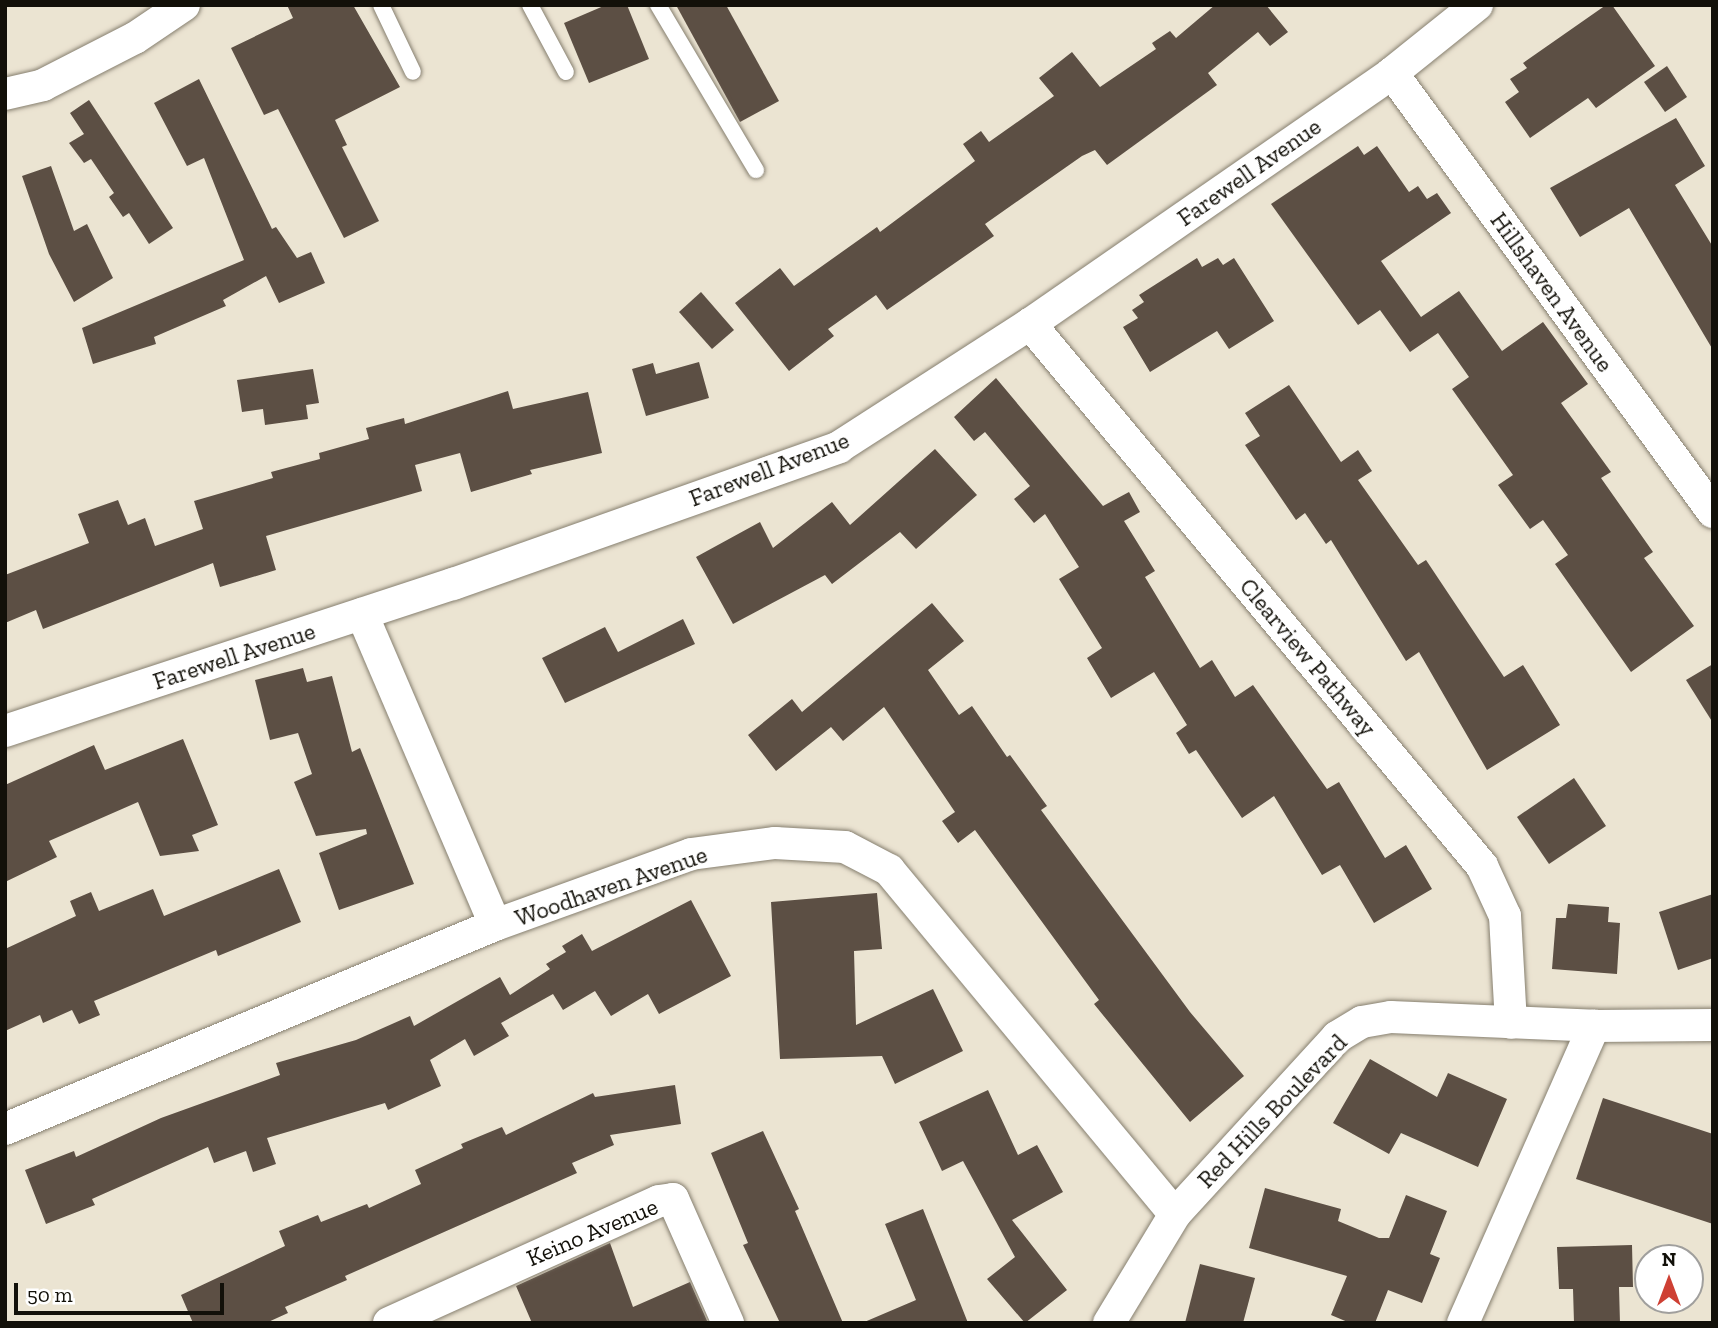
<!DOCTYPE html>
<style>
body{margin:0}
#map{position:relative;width:1718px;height:1328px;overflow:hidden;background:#ebe4d2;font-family:"Zilla Slab",serif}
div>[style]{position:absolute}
.building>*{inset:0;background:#5c4f44}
.roads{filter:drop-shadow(0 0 2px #867f6f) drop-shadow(0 0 2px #867f6f)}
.lane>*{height:16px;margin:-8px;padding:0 8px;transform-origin:8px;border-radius:8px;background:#fff}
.street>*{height:32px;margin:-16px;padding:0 16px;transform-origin:16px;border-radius:16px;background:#fff}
span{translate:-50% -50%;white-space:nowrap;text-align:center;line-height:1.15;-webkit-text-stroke:7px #fff;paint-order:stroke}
.street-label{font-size:24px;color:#121009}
.frame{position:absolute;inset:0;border:7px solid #121009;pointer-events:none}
.north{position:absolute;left:1634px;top:1244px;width:70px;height:70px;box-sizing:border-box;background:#fff;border:2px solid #a09f9d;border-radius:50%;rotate:0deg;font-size:19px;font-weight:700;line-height:28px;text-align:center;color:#121009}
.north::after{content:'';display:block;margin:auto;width:24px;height:32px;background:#ce4034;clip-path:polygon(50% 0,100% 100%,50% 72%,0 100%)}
.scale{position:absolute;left:14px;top:1283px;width:210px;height:32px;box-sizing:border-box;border:4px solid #121009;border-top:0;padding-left:9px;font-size:21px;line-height:24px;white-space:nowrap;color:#121009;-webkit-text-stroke:5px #fff;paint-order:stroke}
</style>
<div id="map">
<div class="building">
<div style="clip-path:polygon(287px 5px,353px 5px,400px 87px,335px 120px,347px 145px,342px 147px,379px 221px,344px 238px,278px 109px,264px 115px,231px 48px,293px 18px)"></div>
<div style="clip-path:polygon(606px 5px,627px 5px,649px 59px,589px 83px,564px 23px)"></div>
<div style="clip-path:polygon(676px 5px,726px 5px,779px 101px,740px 122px)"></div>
<div style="clip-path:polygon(1215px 5px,1266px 5px,1288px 32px,1270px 46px,1258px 32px,1208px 73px,1217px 85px,1107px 165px,1095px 150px,1082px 156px,985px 224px,994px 236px,887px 310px,876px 295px,828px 329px,834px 336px,789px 371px,735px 303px,780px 268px,794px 286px,877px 227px,880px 232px,975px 161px,963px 144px,981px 131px,989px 142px,1054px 96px,1039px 78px,1072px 52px,1100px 87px,1156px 49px,1152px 43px,1170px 31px,1176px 38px)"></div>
<div style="clip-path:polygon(1606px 5px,1612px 5px,1655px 66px,1596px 108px,1588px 98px,1530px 138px,1505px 102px,1519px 92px,1510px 79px,1527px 68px,1523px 63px)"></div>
<div style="clip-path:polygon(1667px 66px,1687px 97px,1665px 112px,1644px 82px)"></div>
<div style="clip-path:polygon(199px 79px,272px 229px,276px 227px,297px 258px,311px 252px,325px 283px,279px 303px,266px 276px,223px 300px,226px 306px,154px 337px,156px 344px,93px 364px,82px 328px,244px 260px,204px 158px,187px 166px,154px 103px)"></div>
<div style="clip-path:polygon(89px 100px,173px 228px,149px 244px,129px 213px,123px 217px,109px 197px,114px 193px,91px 159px,84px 163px,69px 143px,84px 134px,70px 113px)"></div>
<div style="clip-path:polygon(1676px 118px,1705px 166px,1675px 185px,1713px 247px,1713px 350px,1629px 208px,1580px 237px,1550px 188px)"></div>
<div style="clip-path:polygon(1358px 146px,1364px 155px,1377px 146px,1409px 192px,1418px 186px,1427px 199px,1437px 193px,1451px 213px,1381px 261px,1421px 317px,1459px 291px,1502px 351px,1543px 322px,1588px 384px,1561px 403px,1611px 472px,1601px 478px,1653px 552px,1644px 558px,1694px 626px,1631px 672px,1555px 564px,1568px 555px,1543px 520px,1530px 529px,1498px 485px,1513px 475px,1452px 389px,1469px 377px,1438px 333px,1410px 352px,1380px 310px,1358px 325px,1271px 204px)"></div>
<div style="clip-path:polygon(51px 166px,74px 231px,87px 224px,113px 278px,74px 302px,49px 254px,22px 176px)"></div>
<div style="clip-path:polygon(1197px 258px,1202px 267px,1218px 258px,1223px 265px,1234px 258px,1274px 321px,1229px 349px,1217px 331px,1150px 372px,1123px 327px,1138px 318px,1132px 310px,1144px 302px,1139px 295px)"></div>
<div style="clip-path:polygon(701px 292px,734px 330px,712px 349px,679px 312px)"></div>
<div style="clip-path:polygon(699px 362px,709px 398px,646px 416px,632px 369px,653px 363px,656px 374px)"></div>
<div style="clip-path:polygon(313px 369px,319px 403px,306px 405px,308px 419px,265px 425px,263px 409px,242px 412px,237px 380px)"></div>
<div style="clip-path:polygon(996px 378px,1103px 506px,1129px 492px,1140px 512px,1124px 521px,1155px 571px,1145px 577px,1200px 668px,1212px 660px,1235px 697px,1253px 685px,1327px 789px,1339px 782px,1385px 858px,1406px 845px,1432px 889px,1374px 923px,1340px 865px,1322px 875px,1274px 796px,1242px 818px,1196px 750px,1189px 754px,1176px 733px,1187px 725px,1154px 672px,1111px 698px,1087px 658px,1102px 648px,1059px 579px,1079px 567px,1045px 514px,1034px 523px,1014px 499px,1030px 486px,985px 432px,974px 441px,954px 417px)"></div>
<div style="clip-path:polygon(1289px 385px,1341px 462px,1358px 450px,1372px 471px,1358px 480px,1418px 565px,1426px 560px,1504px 677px,1523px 665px,1560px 725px,1487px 770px,1419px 652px,1406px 661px,1331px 540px,1326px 544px,1305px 513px,1296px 520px,1245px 445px,1260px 436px,1245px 413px)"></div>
<div style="clip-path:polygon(508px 391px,513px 409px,588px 392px,602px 453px,530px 470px,532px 474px,471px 492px,460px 453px,415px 465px,422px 491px,266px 536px,276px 570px,220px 587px,213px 563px,43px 629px,36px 610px,5px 623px,5px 575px,89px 543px,78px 514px,118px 500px,128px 525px,145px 518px,155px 546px,203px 529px,194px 501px,273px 478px,271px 472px,320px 459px,319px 453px,369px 439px,366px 428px,404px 418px,405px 424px)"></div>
<div style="clip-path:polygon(935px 449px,977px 495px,916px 549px,900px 532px,832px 584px,825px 575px,733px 624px,696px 557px,760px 522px,773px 548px,832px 502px,850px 525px)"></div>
<div style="clip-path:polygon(932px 603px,964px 641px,928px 670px,959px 715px,972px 706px,1007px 757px,1010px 755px,1047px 806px,1041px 810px,1190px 1012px,1244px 1076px,1190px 1122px,1094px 1004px,1099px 1000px,975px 830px,958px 843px,942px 821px,955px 812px,884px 707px,843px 741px,831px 727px,776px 771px,748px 735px,792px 699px,802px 712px)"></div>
<div style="clip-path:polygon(683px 619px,695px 644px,565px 703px,542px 658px,605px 627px,618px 652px)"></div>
<div style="clip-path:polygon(1713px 664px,1713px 723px,1686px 680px)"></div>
<div style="clip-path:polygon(303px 668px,307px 682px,332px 676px,352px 752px,360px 748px,414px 884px,339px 910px,319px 853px,367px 834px,366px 829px,316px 836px,294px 782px,312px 774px,298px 733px,270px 740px,255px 680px)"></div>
<div style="clip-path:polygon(183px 739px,218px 825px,192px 835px,199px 851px,160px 856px,138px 802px,49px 841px,57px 857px,5px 882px,5px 785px,94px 745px,105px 770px)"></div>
<div style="clip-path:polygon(1574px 778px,1606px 826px,1549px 864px,1517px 817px)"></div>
<div style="clip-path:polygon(279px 869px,301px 922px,218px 956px,216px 950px,94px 1001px,100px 1015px,79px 1024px,72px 1010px,43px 1023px,40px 1015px,5px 1031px,5px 949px,76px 916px,70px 901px,91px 892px,99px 911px,153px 889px,164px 916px)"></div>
<div style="clip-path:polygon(877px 893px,882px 949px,854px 951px,856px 1025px,933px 989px,963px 1051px,895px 1084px,882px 1056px,780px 1059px,771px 902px)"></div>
<div style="clip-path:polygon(1713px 894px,1713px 958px,1678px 970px,1659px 912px)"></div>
<div style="clip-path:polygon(691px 900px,731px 976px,659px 1014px,648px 994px,611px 1016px,595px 991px,563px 1010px,553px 994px,501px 1023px,509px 1036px,474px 1056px,465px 1039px,430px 1060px,441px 1086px,388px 1110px,385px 1103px,267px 1138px,276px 1164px,253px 1172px,246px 1151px,214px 1163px,208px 1147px,92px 1199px,95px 1205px,46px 1224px,25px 1170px,74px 1151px,76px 1157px,161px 1118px,280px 1075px,276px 1063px,356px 1040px,410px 1016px,414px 1026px,500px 977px,510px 995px,550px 969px,546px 964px,566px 952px,562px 946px,582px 934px,592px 951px)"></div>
<div style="clip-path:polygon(1568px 904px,1609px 907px,1608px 922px,1620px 923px,1617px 974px,1552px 969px,1556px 918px,1566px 918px)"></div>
<div style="clip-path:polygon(1370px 1059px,1437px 1097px,1448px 1073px,1507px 1099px,1478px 1167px,1401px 1133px,1389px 1154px,1333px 1123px)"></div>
<div style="clip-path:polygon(675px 1085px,681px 1124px,610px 1135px,614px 1145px,572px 1163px,577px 1173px,345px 1276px,347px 1280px,285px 1307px,288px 1313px,266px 1323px,193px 1323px,181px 1295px,285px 1246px,279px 1231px,318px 1215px,321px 1222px,367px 1204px,369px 1208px,421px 1184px,415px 1170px,463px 1148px,461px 1144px,502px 1127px,506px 1135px,593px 1093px,595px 1097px)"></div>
<div style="clip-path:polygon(988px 1090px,1018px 1155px,1037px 1145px,1063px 1192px,1012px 1220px,1067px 1290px,1025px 1323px,987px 1279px,1015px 1257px,963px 1161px,942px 1171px,919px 1122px)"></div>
<div style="clip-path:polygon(1603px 1098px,1713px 1134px,1713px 1224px,1576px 1179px)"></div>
<div style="clip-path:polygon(763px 1131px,799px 1209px,795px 1211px,843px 1323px,780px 1323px,743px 1245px,748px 1243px,711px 1153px)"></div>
<div style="clip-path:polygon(1265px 1188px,1341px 1209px,1338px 1221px,1379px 1238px,1389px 1238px,1406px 1195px,1447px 1211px,1430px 1254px,1440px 1258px,1422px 1303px,1388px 1290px,1375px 1323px,1350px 1323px,1331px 1315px,1347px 1276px,1249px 1248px)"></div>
<div style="clip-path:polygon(923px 1209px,968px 1323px,862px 1323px,916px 1300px,885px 1224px)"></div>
<div style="clip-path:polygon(610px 1243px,633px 1307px,690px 1282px,708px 1323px,532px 1323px,516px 1286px)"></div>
<div style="clip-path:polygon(1632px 1245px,1633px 1287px,1619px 1287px,1620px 1323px,1574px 1323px,1573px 1289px,1559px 1289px,1557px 1247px)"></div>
<div style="clip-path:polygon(1200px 1264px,1255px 1278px,1243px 1323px,1185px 1323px)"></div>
</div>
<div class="roads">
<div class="lane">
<div style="left:381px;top:5px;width:74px;rotate:64.5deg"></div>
<div style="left:530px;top:5px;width:76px;rotate:61.8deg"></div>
<div style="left:658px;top:5px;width:192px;rotate:59.3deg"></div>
</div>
<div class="street">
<div style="left:1392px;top:73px;width:544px;rotate:53.83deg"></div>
<div style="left:5px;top:94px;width:39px;rotate:-13deg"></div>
<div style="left:43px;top:85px;width:103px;rotate:-27.1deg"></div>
<div style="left:135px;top:38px;width:59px;rotate:-34deg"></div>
<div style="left:1030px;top:324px;width:706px;rotate:50.17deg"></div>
<div style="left:1482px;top:866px;width:55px;rotate:65.3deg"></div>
<div style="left:1505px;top:916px;width:107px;rotate:86.8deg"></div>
<div style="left:362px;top:614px;width:338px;rotate:66.8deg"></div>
<div style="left:5px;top:731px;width:472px;rotate:-18.2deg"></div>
<div style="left:453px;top:584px;width:410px;rotate:-19.5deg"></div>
<div style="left:839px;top:447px;width:227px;rotate:-32.8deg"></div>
<div style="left:1030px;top:324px;width:441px;rotate:-34.7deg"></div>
<div style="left:1392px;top:73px;width:109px;rotate:-38.7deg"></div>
<div style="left:5px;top:1129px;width:531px;rotate:-22.6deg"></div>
<div style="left:495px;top:925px;width:208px;rotate:-19.9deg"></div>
<div style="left:691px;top:854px;width:85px;rotate:-7.5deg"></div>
<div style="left:775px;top:843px;width:70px;rotate:3.3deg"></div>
<div style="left:845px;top:847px;width:50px;rotate:27.6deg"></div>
<div style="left:889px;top:870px;width:447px;rotate:50.3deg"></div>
<div style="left:389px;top:1323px;width:296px;rotate:-24.3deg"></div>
<div style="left:659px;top:1201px;width:14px;rotate:-8deg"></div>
<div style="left:673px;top:1199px;width:136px;rotate:66.1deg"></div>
<div style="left:1109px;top:1323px;width:127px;rotate:-58.8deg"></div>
<div style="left:1175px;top:1214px;width:240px;rotate:-47.5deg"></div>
<div style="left:1337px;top:1037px;width:29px;rotate:-31deg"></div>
<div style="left:1362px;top:1022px;width:29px;rotate:-10deg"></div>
<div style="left:1391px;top:1017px;width:203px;rotate:2.5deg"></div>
<div style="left:1594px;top:1026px;width:119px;rotate:-0.5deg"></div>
<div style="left:1463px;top:1323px;width:325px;rotate:-66.2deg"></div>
</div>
</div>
<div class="street-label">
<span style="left:1249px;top:172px;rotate:-35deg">Farewell Avenue</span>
<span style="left:1552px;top:292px;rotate:54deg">Hillshaven Avenue</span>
<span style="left:769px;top:469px;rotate:-21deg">Farewell Avenue</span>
<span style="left:234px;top:656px;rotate:-18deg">Farewell Avenue</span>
<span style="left:1308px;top:657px;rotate:50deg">Clearview Pathway</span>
<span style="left:611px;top:886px;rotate:-19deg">Woodhaven Avenue</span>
<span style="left:1272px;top:1111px;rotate:-46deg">Red Hills Boulevard</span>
<span style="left:592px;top:1232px;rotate:-23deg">Keino Avenue</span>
</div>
<div class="frame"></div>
<div class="north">N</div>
<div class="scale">50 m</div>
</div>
